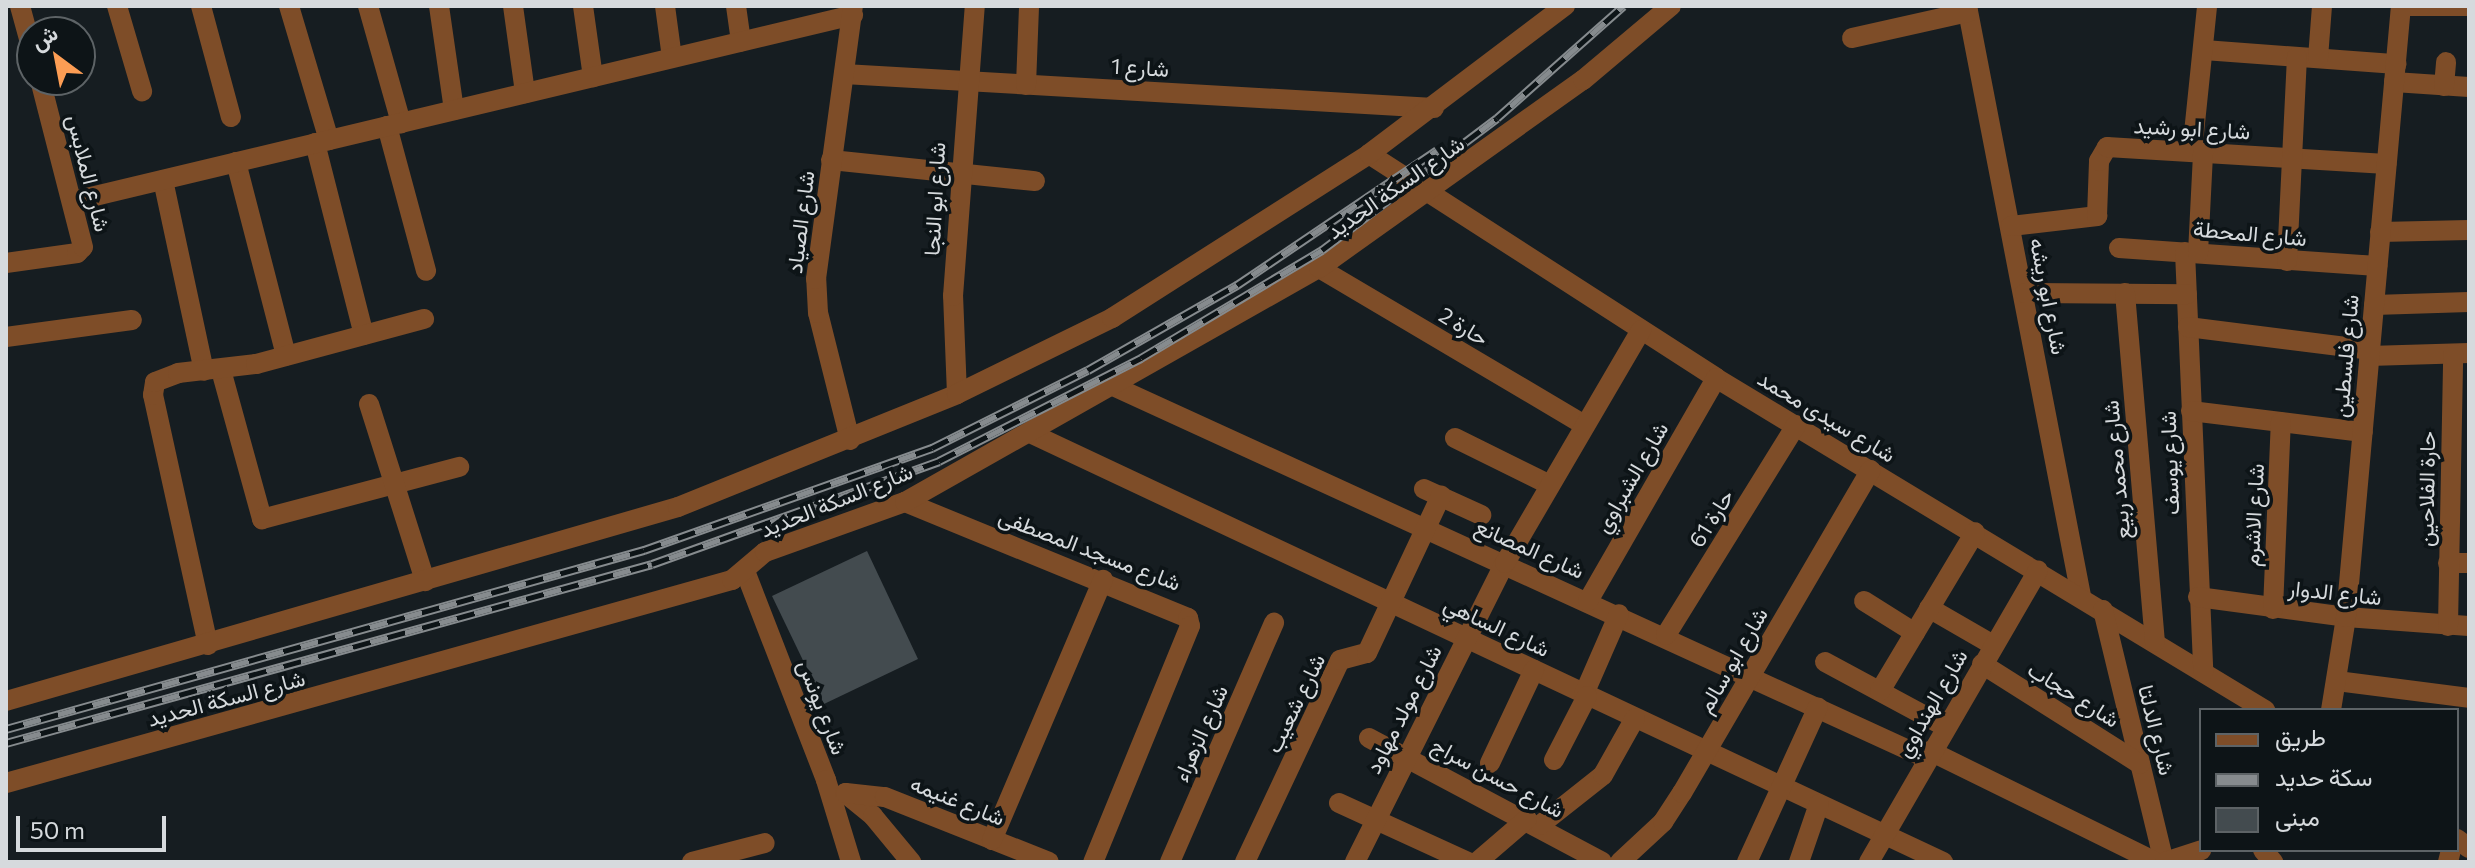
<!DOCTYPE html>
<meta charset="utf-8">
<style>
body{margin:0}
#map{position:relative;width:2475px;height:868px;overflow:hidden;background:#161d21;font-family:Commissioner,Vazirmatn,sans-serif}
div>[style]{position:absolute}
.building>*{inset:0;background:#434b4f}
.minor>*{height:20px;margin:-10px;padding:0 10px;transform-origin:10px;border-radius:10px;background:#7e4d28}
.rail>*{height:9px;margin-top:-4.5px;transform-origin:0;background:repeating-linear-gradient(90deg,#0d1417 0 18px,#868b8e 0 36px);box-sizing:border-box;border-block:2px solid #868b8e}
span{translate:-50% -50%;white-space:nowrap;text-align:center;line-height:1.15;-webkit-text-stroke:7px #0d1417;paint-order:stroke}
.street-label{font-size:22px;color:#d6dadd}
.frame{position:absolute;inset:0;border:8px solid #d6dadd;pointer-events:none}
.legend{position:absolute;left:2199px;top:708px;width:260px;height:144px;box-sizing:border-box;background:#0d1417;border:2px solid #5d6366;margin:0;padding:10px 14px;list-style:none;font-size:24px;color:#d6dadd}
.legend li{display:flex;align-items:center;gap:16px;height:40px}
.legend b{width:40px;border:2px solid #5d6366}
.north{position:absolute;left:16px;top:16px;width:80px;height:80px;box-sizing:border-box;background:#0d1417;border:2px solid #5d6366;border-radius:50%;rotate:328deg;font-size:22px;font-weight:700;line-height:32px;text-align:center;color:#d6dadd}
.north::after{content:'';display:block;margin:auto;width:28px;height:36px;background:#fc9d54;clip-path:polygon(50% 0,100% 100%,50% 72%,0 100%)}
.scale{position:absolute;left:16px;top:816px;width:150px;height:36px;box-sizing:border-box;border:4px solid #d6dadd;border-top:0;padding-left:10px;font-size:24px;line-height:28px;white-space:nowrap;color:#d6dadd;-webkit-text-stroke:6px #0d1417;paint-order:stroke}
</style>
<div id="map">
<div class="building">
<div style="clip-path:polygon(867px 551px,918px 659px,824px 704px,772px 596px)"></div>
</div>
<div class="minor">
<div style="left:20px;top:6px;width:46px;rotate:74.7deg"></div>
<div style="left:117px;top:6px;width:89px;rotate:73.6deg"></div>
<div style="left:201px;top:6px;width:115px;rotate:74.9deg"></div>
<div style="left:289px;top:6px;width:140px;rotate:73.4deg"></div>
<div style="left:368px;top:6px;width:122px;rotate:74.2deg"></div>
<div style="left:439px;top:6px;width:105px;rotate:81.8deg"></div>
<div style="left:513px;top:6px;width:88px;rotate:82.1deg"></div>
<div style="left:583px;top:6px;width:72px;rotate:82deg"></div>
<div style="left:665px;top:6px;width:52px;rotate:82.3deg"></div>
<div style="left:736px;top:6px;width:36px;rotate:82deg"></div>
<div style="left:1967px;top:6px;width:601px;rotate:79.06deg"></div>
<div style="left:2401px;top:6px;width:68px"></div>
<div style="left:1852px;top:38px;width:119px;rotate:-12.6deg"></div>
<div style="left:2204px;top:50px;width:193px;rotate:4.2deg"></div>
<div style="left:2318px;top:58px;width:52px;rotate:-85.6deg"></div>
<div style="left:844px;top:74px;width:591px;rotate:3.3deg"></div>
<div style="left:2394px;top:82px;width:75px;rotate:3.8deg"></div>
<div style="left:1026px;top:85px;width:79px;rotate:-87.8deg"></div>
<div style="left:2444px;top:86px;width:24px;rotate:-85deg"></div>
<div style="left:387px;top:126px;width:150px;rotate:74.9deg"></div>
<div style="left:315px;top:143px;width:198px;rotate:75.7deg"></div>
<div style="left:2192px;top:152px;width:147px;rotate:-84.1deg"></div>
<div style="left:1369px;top:154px;width:413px;rotate:32.8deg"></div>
<div style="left:1716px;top:378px;width:642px;rotate:31.16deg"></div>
<div style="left:831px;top:160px;width:205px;rotate:5.9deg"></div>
<div style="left:236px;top:162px;width:200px;rotate:75.5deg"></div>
<div style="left:163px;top:180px;width:195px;rotate:77.9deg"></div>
<div style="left:74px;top:201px;width:801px;rotate:-13.43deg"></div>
<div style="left:2011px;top:226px;width:87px;rotate:-6.6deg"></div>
<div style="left:2097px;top:216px;width:55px;rotate:-87.9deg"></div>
<div style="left:2099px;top:161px;width:16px;rotate:-60deg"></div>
<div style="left:2107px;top:147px;width:280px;rotate:3.5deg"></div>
<div style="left:2380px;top:232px;width:89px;rotate:-1.3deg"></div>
<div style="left:2119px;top:248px;width:259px;rotate:4deg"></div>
<div style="left:2185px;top:252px;width:420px;rotate:87.5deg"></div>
<div style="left:2198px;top:253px;width:100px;rotate:-87.1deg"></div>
<div style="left:2287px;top:261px;width:204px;rotate:-87.2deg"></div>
<div style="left:6px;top:263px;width:72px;rotate:-8deg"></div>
<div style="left:77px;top:253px;width:8px;rotate:-45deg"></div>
<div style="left:83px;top:247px;width:172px;rotate:-104.4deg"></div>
<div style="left:1319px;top:268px;width:309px;rotate:30.6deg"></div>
<div style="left:2025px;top:293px;width:162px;rotate:0.4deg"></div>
<div style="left:2125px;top:293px;width:350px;rotate:85.1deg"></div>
<div style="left:2374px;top:305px;width:95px;rotate:-1.8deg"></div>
<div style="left:2188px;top:327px;width:183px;rotate:7.2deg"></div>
<div style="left:6px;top:337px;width:127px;rotate:-7.7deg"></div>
<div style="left:2369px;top:356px;width:100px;rotate:-1.7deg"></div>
<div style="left:221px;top:370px;width:155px;rotate:74.6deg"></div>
<div style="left:262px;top:519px;width:204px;rotate:-14.8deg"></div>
<div style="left:1113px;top:386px;width:894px;rotate:24.59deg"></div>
<div style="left:957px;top:394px;width:98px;rotate:-92.3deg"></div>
<div style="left:953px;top:296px;width:291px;rotate:-85.7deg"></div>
<div style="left:369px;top:404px;width:186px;rotate:72.4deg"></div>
<div style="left:2191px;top:411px;width:173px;rotate:7deg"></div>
<div style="left:1030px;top:433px;width:1009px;rotate:25.17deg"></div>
<div style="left:1455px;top:438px;width:106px;rotate:26.3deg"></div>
<div style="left:850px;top:440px;width:131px;rotate:-104.1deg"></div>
<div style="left:818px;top:313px;width:34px;rotate:-93deg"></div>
<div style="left:816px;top:279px;width:275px;rotate:-82.3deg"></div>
<div style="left:1424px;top:489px;width:63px;rotate:24.5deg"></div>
<div style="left:905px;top:502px;width:306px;rotate:22.3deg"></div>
<div style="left:1188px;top:618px;width:8px;rotate:76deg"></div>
<div style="left:1190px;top:626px;width:255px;rotate:112.3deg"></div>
<div style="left:2448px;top:563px;width:21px"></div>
<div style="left:745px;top:571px;width:224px;rotate:68.8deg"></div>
<div style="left:826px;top:780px;width:86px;rotate:73deg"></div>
<div style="left:2198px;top:597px;width:149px;rotate:7.7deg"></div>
<div style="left:2346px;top:617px;width:123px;rotate:4.2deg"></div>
<div style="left:1588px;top:601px;width:257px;rotate:-60.1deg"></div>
<div style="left:1864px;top:601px;width:60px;rotate:32.1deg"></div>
<div style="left:1929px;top:608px;width:74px;rotate:30deg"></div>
<div style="left:2273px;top:609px;width:187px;rotate:-87.6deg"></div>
<div style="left:2103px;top:610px;width:259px;rotate:76.4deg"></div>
<div style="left:2448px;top:626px;width:272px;rotate:-88.9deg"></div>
<div style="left:1666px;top:635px;width:247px;rotate:-58.2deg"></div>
<div style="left:208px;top:645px;width:256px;rotate:-102.4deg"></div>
<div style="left:153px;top:395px;width:13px;rotate:-81deg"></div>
<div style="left:155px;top:382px;width:25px;rotate:-21deg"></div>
<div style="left:178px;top:373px;width:79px;rotate:-6.6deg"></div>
<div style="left:256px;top:364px;width:174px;rotate:-15deg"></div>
<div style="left:1825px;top:662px;width:135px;rotate:28.3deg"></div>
<div style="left:1982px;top:664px;width:187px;rotate:32.3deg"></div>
<div style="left:2337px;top:681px;width:133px;rotate:7.3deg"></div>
<div style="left:1880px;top:691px;width:185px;rotate:-59.1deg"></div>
<div style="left:1584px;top:694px;width:87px;rotate:-66.4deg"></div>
<div style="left:6px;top:701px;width:699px;rotate:-16.1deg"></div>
<div style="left:678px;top:507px;width:301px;rotate:-22deg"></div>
<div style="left:957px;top:394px;width:173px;rotate:-26.1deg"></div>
<div style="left:1112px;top:318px;width:305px;rotate:-32.5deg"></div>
<div style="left:1369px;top:154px;width:246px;rotate:-37.1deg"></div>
<div style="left:2331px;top:710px;width:94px;rotate:-80.8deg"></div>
<div style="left:2346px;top:617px;width:613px;rotate:-84.86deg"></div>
<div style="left:1369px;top:738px;width:264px;rotate:28deg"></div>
<div style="left:1930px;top:751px;width:252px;rotate:26.2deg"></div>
<div style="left:1554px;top:760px;width:72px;rotate:-62.7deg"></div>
<div style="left:1490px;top:763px;width:103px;rotate:-64.7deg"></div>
<div style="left:6px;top:783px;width:754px;rotate:-15.62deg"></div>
<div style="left:732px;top:580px;width:43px;rotate:-40.3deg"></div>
<div style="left:765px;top:552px;width:149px;rotate:-19.7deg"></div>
<div style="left:905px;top:502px;width:476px;rotate:-29.5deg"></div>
<div style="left:1319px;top:268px;width:324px;rotate:-35.5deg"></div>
<div style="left:1583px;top:80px;width:115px;rotate:-40.1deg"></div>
<div style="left:845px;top:793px;width:36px;rotate:39deg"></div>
<div style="left:873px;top:816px;width:60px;rotate:50.4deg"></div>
<div style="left:846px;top:793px;width:39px;rotate:6deg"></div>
<div style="left:885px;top:797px;width:176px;rotate:21.6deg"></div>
<div style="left:1339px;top:803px;width:142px;rotate:24.6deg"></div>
<div style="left:1540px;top:825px;width:80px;rotate:-38.4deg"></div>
<div style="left:1603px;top:775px;width:65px;rotate:-60.7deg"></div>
<div style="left:2457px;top:839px;width:15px;rotate:37deg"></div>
<div style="left:992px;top:840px;width:283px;rotate:-66.9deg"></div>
<div style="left:2263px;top:850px;width:16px;rotate:50deg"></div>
<div style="left:692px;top:862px;width:75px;rotate:-14.6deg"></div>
<div style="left:1170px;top:862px;width:261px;rotate:-66.5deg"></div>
<div style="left:1245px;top:862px;width:223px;rotate:-64.8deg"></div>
<div style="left:1340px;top:660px;width:28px;rotate:-15deg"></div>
<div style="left:1367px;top:653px;width:174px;rotate:-64.8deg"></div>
<div style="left:1355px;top:862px;width:335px;rotate:-63.4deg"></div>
<div style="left:1505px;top:563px;width:270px;rotate:-59.7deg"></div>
<div style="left:1477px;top:862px;width:66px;rotate:-40.7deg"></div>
<div style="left:1620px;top:862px;width:59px;rotate:-42.9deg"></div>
<div style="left:1663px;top:822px;width:35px;rotate:-57deg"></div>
<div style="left:1682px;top:793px;width:374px;rotate:-59.7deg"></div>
<div style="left:1747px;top:862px;width:170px;rotate:-65.4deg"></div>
<div style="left:1799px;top:862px;width:61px;rotate:-71deg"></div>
<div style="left:1869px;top:862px;width:337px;rotate:-59.9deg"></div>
<div style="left:2165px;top:862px;width:38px;rotate:-18deg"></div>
<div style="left:2448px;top:862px;width:12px;rotate:-76deg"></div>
</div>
<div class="rail">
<div style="left:6px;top:729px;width:663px;rotate:-15.67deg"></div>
<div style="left:644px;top:550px;width:306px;rotate:-19.5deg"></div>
<div style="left:932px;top:448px;width:174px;rotate:-26.6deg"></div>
<div style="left:1088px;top:370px;width:172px;rotate:-29.7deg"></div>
<div style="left:1237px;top:285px;width:241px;rotate:-34deg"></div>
<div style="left:6px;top:743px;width:670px;rotate:-15.49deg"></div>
<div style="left:652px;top:564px;width:305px;rotate:-19.7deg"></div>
<div style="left:939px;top:461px;width:227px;rotate:-27deg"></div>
<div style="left:1141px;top:358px;width:211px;rotate:-30.8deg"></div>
<div style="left:1322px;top:250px;width:219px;rotate:-37deg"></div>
<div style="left:1497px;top:118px;width:169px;rotate:-41.6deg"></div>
</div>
<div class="street-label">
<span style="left:1140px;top:67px;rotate:3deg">شارع 1</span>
<span style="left:2192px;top:128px;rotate:3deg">شارع ابو رشيد</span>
<span style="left:89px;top:173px;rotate:76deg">شارع الملابس</span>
<span style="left:1395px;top:187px;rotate:-35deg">شارع السكة الحديد</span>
<span style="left:934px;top:199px;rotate:-87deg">شارع ابو النجا</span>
<span style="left:800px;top:222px;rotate:-83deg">شارع الصياد</span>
<span style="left:2250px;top:233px;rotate:5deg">شارع المحطة</span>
<span style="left:2049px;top:296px;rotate:79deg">شارع ابو ريشه</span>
<span style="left:1464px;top:326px;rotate:31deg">حارة 2</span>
<span style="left:2345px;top:356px;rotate:-85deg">شارع فلسطين</span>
<span style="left:1827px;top:416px;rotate:31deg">شارع سيدى محمد</span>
<span style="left:2169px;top:463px;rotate:-92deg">شارع يوسف</span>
<span style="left:2116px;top:470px;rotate:-95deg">شارع محمد ربيع</span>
<span style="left:1631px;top:477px;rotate:-60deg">شارع الشبراوي</span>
<span style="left:2426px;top:489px;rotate:-89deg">حارة الفلاحين</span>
<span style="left:836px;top:500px;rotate:-22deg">شارع السكة الحديد</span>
<span style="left:2253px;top:515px;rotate:-87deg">شارع الاشرم</span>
<span style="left:1711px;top:518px;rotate:-58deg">حارة 61</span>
<span style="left:1530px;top:548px;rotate:24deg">شارع المصانع</span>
<span style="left:1090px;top:549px;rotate:21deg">شارع مسجد المصطفى</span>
<span style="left:2335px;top:592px;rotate:6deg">شارع الدوار</span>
<span style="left:1497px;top:626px;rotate:25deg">شارع الساهي</span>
<span style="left:1732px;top:660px;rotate:-60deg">شارع ابو سالم</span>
<span style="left:2074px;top:694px;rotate:32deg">شارع حجاب</span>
<span style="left:226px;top:698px;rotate:-15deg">شارع السكة الحديد</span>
<span style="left:1295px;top:703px;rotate:-64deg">شارع شعيب</span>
<span style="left:1931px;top:703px;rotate:-60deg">شارع الهنداوي</span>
<span style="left:823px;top:707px;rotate:69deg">شارع يونس</span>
<span style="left:1403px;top:709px;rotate:-63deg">شارع مولد مهاود</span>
<span style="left:2157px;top:730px;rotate:76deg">شارع الدلتا</span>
<span style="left:1200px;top:733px;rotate:-66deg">شارع الزهراء</span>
<span style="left:1498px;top:777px;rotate:28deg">شارع حسن سراج</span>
<span style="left:958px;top:800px;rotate:22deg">شارع غنيمه</span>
</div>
<div class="frame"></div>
<ul class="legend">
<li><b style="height:10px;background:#7e4d28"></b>طريق</li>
<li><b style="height:10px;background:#868b8e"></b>سكة حديد</li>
<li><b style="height:22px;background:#434b4f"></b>مبنى</li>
</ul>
<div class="north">ش</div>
<div class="scale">50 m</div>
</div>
